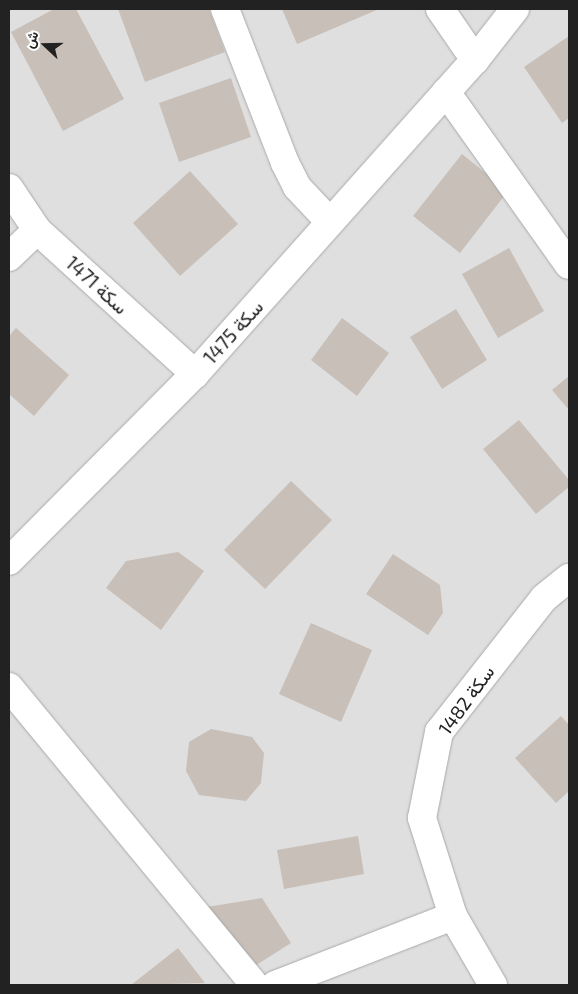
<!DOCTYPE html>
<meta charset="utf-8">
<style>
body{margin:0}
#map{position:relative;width:578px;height:994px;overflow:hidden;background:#f2efe9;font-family:"Exo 2",Vazirmatn,sans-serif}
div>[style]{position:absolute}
.residential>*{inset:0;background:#e0dfdf}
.building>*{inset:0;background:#c7bfb8}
.roads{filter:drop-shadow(0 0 1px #a9a9a9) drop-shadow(0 0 1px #a9a9a9)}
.minor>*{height:28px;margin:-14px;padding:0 14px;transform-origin:14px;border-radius:14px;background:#fff}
span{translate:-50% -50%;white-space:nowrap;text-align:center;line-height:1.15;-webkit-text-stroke:4px #fff;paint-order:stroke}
.street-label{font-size:19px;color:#222}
.frame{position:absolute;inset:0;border:10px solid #222;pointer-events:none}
.north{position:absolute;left:20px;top:20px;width:50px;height:50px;-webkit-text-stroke:4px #fff;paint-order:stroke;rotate:291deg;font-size:14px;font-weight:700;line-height:20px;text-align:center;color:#222}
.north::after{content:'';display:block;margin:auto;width:18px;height:22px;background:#222;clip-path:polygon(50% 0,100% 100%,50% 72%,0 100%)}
</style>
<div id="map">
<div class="residential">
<div style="clip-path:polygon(9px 9px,569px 9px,569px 985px,9px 985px)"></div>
</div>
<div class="building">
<div style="clip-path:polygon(54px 9px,76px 9px,124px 99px,63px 131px,11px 32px)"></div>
<div style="clip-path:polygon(118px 9px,209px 9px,225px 52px,145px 82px)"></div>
<div style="clip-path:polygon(282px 9px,379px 9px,297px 44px)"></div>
<div style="clip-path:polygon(569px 36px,569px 118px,562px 123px,524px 67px)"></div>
<div style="clip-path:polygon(231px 78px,251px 137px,179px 162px,159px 103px)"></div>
<div style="clip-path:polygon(462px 154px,508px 191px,460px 253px,413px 216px)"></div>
<div style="clip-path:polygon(190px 171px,238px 224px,180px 276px,133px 223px)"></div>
<div style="clip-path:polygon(509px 248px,544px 311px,498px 338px,462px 274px)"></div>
<div style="clip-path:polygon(456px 309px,487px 360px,442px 389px,410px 337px)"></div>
<div style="clip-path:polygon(342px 318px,389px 353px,357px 396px,311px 360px)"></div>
<div style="clip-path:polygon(16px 328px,69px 375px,34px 416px,9px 394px,9px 336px)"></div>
<div style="clip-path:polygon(569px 376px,569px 410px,552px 390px)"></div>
<div style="clip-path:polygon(519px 420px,569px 480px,569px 487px,536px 514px,483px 449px)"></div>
<div style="clip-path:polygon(291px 481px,332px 520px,265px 589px,224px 550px)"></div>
<div style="clip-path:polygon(178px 552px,204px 571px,161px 630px,106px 588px,126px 561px)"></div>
<div style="clip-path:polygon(393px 554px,440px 585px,443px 613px,428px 635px,366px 594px)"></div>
<div style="clip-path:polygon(311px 623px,372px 650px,341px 722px,279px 694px)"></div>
<div style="clip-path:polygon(561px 716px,569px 725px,569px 791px,556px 803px,515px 758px)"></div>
<div style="clip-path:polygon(211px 729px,252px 737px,264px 753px,261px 783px,246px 801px,199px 795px,186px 771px,189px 742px)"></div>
<div style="clip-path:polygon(358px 836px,364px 874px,284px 889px,277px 850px)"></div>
<div style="clip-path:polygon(262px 898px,291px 943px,247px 971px,207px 907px)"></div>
<div style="clip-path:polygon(178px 948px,205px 983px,131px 985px)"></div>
</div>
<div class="roads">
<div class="minor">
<div style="left:225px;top:9px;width:165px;rotate:68.7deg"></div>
<div style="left:285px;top:163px;width:27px;rotate:63deg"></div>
<div style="left:297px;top:187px;width:48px;rotate:46.7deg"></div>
<div style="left:440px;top:9px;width:62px;rotate:55.5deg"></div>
<div style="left:446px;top:92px;width:212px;rotate:54.6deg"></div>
<div style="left:9px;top:188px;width:50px;rotate:56.3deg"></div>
<div style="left:37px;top:230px;width:214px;rotate:42.3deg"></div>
<div style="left:9px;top:257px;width:39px;rotate:-44deg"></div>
<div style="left:9px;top:561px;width:264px;rotate:-45.2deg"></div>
<div style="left:195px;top:374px;width:421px;rotate:-48.3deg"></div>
<div style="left:475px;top:60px;width:65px;rotate:-51.9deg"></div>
<div style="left:9px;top:687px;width:386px;rotate:50.5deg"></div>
<div style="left:275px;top:985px;width:191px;rotate:-21.2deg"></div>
<div style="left:493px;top:985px;width:80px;rotate:-120.1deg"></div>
<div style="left:453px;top:916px;width:103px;rotate:-107.6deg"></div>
<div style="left:422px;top:818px;width:88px;rotate:-78.8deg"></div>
<div style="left:439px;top:732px;width:170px;rotate:-51.9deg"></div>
<div style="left:544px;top:598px;width:32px;rotate:-39deg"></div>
</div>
</div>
<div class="street-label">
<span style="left:97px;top:285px;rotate:42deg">سكة 1471</span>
<span style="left:233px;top:332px;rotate:-48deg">سكة 1475</span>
<span style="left:466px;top:700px;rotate:-54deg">سكة 1482</span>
</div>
<div class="frame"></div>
<div class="north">ش</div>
</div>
